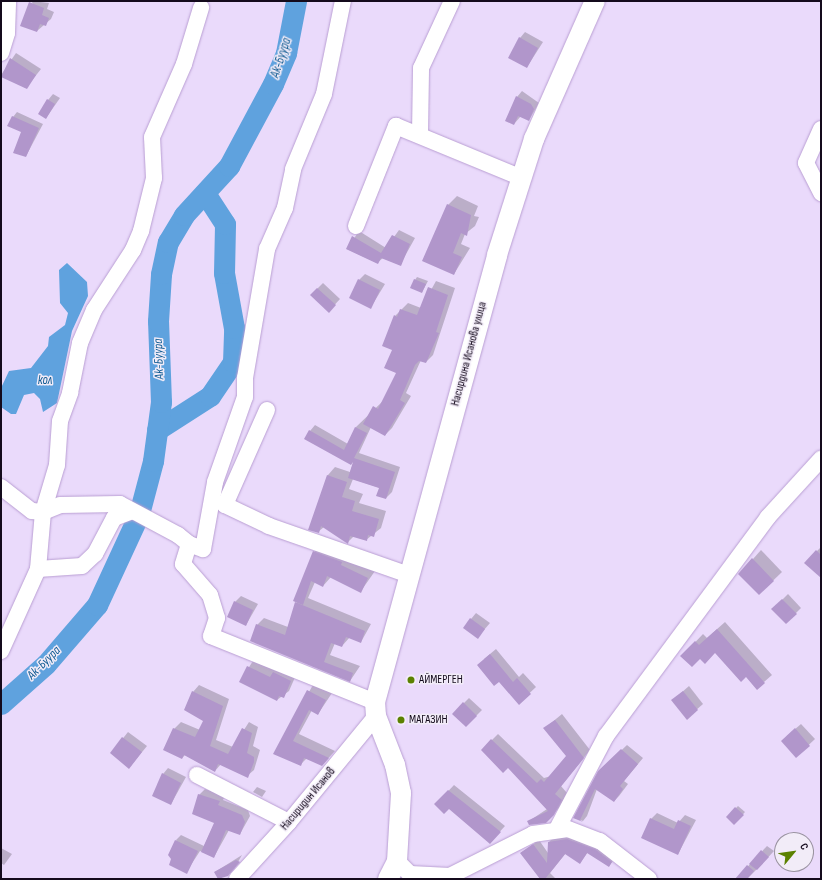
<!DOCTYPE html>
<meta charset="utf-8">
<style>
body{margin:0}
#map{position:relative;width:822px;height:880px;overflow:hidden;background:#eadafb;font-family:"Sofia Sans Condensed",sans-serif}
div>[style]{position:absolute}
.water>*{inset:0;background:#5fa2de}
.shadow>*{inset:0;background:#0003}
.river>*{height:21px;margin:-10.5px;padding:0 10.5px;transform-origin:10.5px;border-radius:10.5px;background:#5fa2de}
.building>*{inset:0;background:#b196cb}
.roads{filter:drop-shadow(0 0 1px #b99ed3) drop-shadow(0 0 1px #b99ed3)}
.minor>*{height:16px;margin:-8px;padding:0 8px;transform-origin:8px;border-radius:8px;background:#fff}
.major>*{height:20px;margin:-10px;padding:0 10px;transform-origin:10px;border-radius:10px;background:#fff}
.dots>*{width:11px;height:11px;translate:-50% -50%;box-sizing:border-box;border:2px solid #f2ecf8;border-radius:50%}
span{translate:-50% -50%;white-space:nowrap;text-align:center;line-height:1.15;-webkit-text-stroke:3px #f2ecf8;paint-order:stroke}
.street-label{font-size:12px;color:#140a1c}
.poi-label{font-size:12px;color:#140a1c}
.left{translate:0 -50%;text-align:left}
.water-label{font-size:13px;color:#0e5a92;font-style:italic}
.frame{position:absolute;inset:0;border:2px solid #140a1c;pointer-events:none}
.north{position:absolute;left:774px;top:832px;width:40px;height:40px;box-sizing:border-box;background:#f2ecf8;border:1px solid #9992a0;border-radius:50%;rotate:61deg;font-size:11px;font-weight:700;line-height:16px;text-align:center;color:#140a1c}
.north::after{content:'';display:block;margin:auto;width:14px;height:18px;background:#5b8100;clip-path:polygon(50% 0,100% 100%,50% 72%,0 100%)}
</style>
<div id="map">
<div class="water">
<div style="clip-path:polygon(67px 263px,87px 282px,88px 296px,72px 331px,57px 403px,43px 412px,40px 399px,34px 393px,24px 395px,16px 414px,11px 414px,1px 407px,1px 388px,9px 371px,31px 368px,48px 346px,49px 337px,65px 325px,68px 313px,60px 303px,59px 270px)"></div>
</div>
<div class="shadow">
<div style="clip-path:polygon(32px 1px,49px 3px,47px 9px,54px 12px,51px 19px,37px 31px)"></div>
<div style="clip-path:polygon(525px 32px,543px 42px,527px 67px,520px 38px)"></div>
<div style="clip-path:polygon(16px 53px,41px 69px,26px 88px,1px 75px)"></div>
<div style="clip-path:polygon(522px 91px,539px 103px,529px 120px,521px 116px,514px 124px,517px 97px)"></div>
<div style="clip-path:polygon(53px 94px,60px 98px,46px 118px,48px 100px)"></div>
<div style="clip-path:polygon(17px 112px,43px 124px,26px 156px,22px 132px,13px 117px)"></div>
<div style="clip-path:polygon(457px 196px,478px 206px,474px 216px,479px 217px,475px 226px,465px 234px,461px 244px,470px 248px,454px 274px,448px 205px)"></div>
<div style="clip-path:polygon(399px 230px,415px 238px,400px 265px,383px 258px,377px 263px,347px 249px,359px 231px,386px 248px)"></div>
<div style="clip-path:polygon(365px 274px,385px 284px,371px 307px,359px 280px)"></div>
<div style="clip-path:polygon(417px 277px,428px 281px,422px 292px,415px 280px)"></div>
<div style="clip-path:polygon(436px 281px,455px 288px,433px 355px,426px 362px,421px 360px,406px 393px,411px 396px,392px 428px,385px 435px,371px 427px,359px 453px,400px 467px,392px 492px,386px 498px,380px 488px,353px 479px,349px 489px,363px 494px,359px 503px,386px 511px,381px 528px,366px 540px,354px 536px,348px 542px,324px 527px,318px 532px,310px 529px,328px 475px,335px 467px,350px 472px,354px 461px,310px 431px,315px 425px,348px 444px,356px 427px,383px 401px,397px 373px,395px 316px,408px 303px,421px 308px)"></div>
<div style="clip-path:polygon(323px 283px,340px 299px,329px 311px,311px 295px)"></div>
<div style="clip-path:polygon(321px 545px,375px 571px,361px 591px,331px 577px,323px 586px,315px 582px,308px 598px,371px 624px,361px 642px,350px 637px,342px 646px,335px 643px,330px 655px,360px 666px,350px 681px,257px 625px,264px 618px,288px 627px,314px 552px)"></div>
<div style="clip-path:polygon(821px 547px,821px 577px,817px 551px)"></div>
<div style="clip-path:polygon(761px 550px,782px 572px,759px 594px,753px 559px)"></div>
<div style="clip-path:polygon(788px 594px,801px 608px,786px 623px,773px 609px)"></div>
<div style="clip-path:polygon(241px 596px,258px 604px,246px 625px,235px 602px)"></div>
<div style="clip-path:polygon(476px 613px,490px 623px,478px 637px,471px 619px)"></div>
<div style="clip-path:polygon(725px 622px,772px 675px,764px 682px,746px 676px,715px 652px,682px 656px,703px 634px,707px 638px)"></div>
<div style="clip-path:polygon(496px 649px,519px 677px,523px 673px,536px 687px,519px 703px,484px 659px)"></div>
<div style="clip-path:polygon(253px 661px,296px 675px,289px 691px,277px 700px,240px 681px)"></div>
<div style="clip-path:polygon(314px 683px,332px 693px,318px 714px,312px 710px,299px 734px,335px 751px,322px 765px,307px 758px,300px 765px,275px 753px)"></div>
<div style="clip-path:polygon(199px 685px,229px 699px,216px 740px,233px 747px,249px 722px,258px 727px,253px 746px,260px 750px,254px 770px,247px 776px,221px 764px,215px 771px,185px 755px,182px 758px,174px 729px,181px 722px,200px 730px,204px 720px,193px 692px)"></div>
<div style="clip-path:polygon(689px 686px,703px 704px,687px 718px,673px 700px)"></div>
<div style="clip-path:polygon(469px 698px,482px 710px,466px 726px,453px 714px)"></div>
<div style="clip-path:polygon(562px 714px,590px 750px,561px 786px,567px 793px,560px 807px,545px 822px,529px 821px,547px 809px,508px 767px,482px 750px,498px 734px,544px 778px,551px 776px,567px 756px,545px 728px)"></div>
<div style="clip-path:polygon(801px 724px,815px 739px,796px 757px,787px 736px)"></div>
<div style="clip-path:polygon(128px 732px,147px 746px,129px 768px,112px 752px)"></div>
<div style="clip-path:polygon(627px 745px,643px 758px,624px 781px,628px 784px,619px 796px,614px 801px,597px 789px,587px 816px,583px 821px,575px 818px,605px 766px)"></div>
<div style="clip-path:polygon(168px 768px,186px 777px,171px 804px,163px 774px)"></div>
<div style="clip-path:polygon(454px 785px,505px 826px,495px 837px,449px 807px,436px 804px)"></div>
<div style="clip-path:polygon(257px 787px,266px 791px,262px 797px,253px 792px)"></div>
<div style="clip-path:polygon(205px 789px,225px 796px,223px 800px,248px 810px,250px 816px,240px 834px,229px 830px,214px 857px,200px 851px,189px 868px,176px 840px,181px 835px,204px 846px,215px 822px,199px 795px)"></div>
<div style="clip-path:polygon(738px 806px,745px 812px,734px 824px,727px 817px)"></div>
<div style="clip-path:polygon(657px 813px,678px 823px,685px 815px,696px 820px,678px 854px,651px 819px)"></div>
<div style="clip-path:polygon(572px 834px,616px 857px,609px 866px,588px 852px,580px 863px,566px 853px,550px 873px,556px 879px,541px 879px,521px 853px,539px 840px,548px 853px,549px 842px,554px 837px)"></div>
<div style="clip-path:polygon(767px 846px,774px 851px,762px 864px,747px 879px,737px 878px)"></div>
<div style="clip-path:polygon(1px 848px,12px 854px,4px 865px,1px 863px)"></div>
<div style="clip-path:polygon(242px 855px,234px 869px,219px 879px,215px 872px)"></div>
</div>
<div class="river">
<div style="left:157px;top:430px;width:63px;rotate:-32.7deg"></div>
<div style="left:210px;top:396px;width:41px;rotate:-55.9deg"></div>
<div style="left:233px;top:362px;width:34px;rotate:-88deg"></div>
<div style="left:234px;top:328px;width:56px;rotate:-100.3deg"></div>
<div style="left:224px;top:273px;width:49px;rotate:-88.8deg"></div>
<div style="left:225px;top:224px;width:37px;rotate:-123deg"></div>
<div style="left:1px;top:704px;width:60px;rotate:-41.6deg"></div>
<div style="left:46px;top:664px;width:78px;rotate:-49.2deg"></div>
<div style="left:97px;top:605px;width:100px;rotate:-65.2deg"></div>
<div style="left:139px;top:514px;width:55px;rotate:-75.2deg"></div>
<div style="left:153px;top:461px;width:60px;rotate:-82.3deg"></div>
<div style="left:161px;top:402px;width:81px;rotate:-92.1deg"></div>
<div style="left:158px;top:321px;width:47px;rotate:-86.3deg"></div>
<div style="left:161px;top:274px;width:33px;rotate:-78deg"></div>
<div style="left:168px;top:242px;width:31px;rotate:-59deg"></div>
<div style="left:184px;top:215px;width:67px;rotate:-47.4deg"></div>
<div style="left:229px;top:166px;width:93px;rotate:-61.8deg"></div>
<div style="left:273px;top:84px;width:34px;rotate:-67deg"></div>
<div style="left:286px;top:53px;width:53px;rotate:-79.1deg"></div>
</div>
<div class="building">
<div style="clip-path:polygon(29px 2px,44px 8px,42px 15px,49px 18px,46px 26px,40px 24px,37px 32px,20px 26px)"></div>
<div style="clip-path:polygon(519px 37px,538px 48px,527px 68px,508px 58px)"></div>
<div style="clip-path:polygon(10px 58px,36px 75px,27px 89px,1px 77px)"></div>
<div style="clip-path:polygon(516px 96px,531px 104px,534px 109px,529px 121px,518px 116px,514px 125px,505px 121px)"></div>
<div style="clip-path:polygon(47px 99px,55px 104px,46px 119px,38px 114px)"></div>
<div style="clip-path:polygon(12px 116px,39px 128px,26px 157px,13px 153px,21px 132px,7px 126px)"></div>
<div style="clip-path:polygon(447px 204px,471px 215px,467px 236px,461px 233px,453px 253px,462px 257px,454px 275px,422px 261px)"></div>
<div style="clip-path:polygon(392px 235px,410px 244px,401px 266px,381px 258px,378px 264px,346px 249px,352px 236px,381px 253px)"></div>
<div style="clip-path:polygon(358px 279px,380px 290px,371px 309px,349px 298px)"></div>
<div style="clip-path:polygon(414px 279px,426px 284px,422px 293px,410px 288px)"></div>
<div style="clip-path:polygon(428px 287px,448px 295px,436px 332px,439px 333px,426px 363px,419px 361px,415px 365px,400px 400px,405px 403px,385px 436px,363px 424px,373px 406px,378px 409px,396px 373px,384px 368px,392px 350px,382px 346px,394px 315px,397px 317px,400px 309px,417px 315px)"></div>
<div style="clip-path:polygon(317px 288px,336px 305px,329px 313px,310px 295px)"></div>
<div style="clip-path:polygon(355px 427px,367px 433px,354px 458px,395px 472px,386px 499px,376px 496px,379px 488px,348px 478px,353px 462px,351px 465px,304px 439px,309px 430px,344px 450px)"></div>
<div style="clip-path:polygon(327px 475px,347px 482px,342px 497px,355px 501px,352px 511px,379px 519px,374px 537px,368px 535px,367px 541px,350px 536px,348px 544px,321px 526px,319px 533px,308px 530px)"></div>
<div style="clip-path:polygon(816px 550px,821px 555px,821px 578px,804px 563px)"></div>
<div style="clip-path:polygon(313px 551px,342px 562px,341px 565px,368px 578px,361px 593px,327px 576px,323px 587px,311px 581px,303px 605px,293px 601px)"></div>
<div style="clip-path:polygon(752px 558px,774px 581px,759px 595px,738px 574px)"></div>
<div style="clip-path:polygon(782px 599px,797px 614px,786px 624px,771px 609px)"></div>
<div style="clip-path:polygon(234px 601px,253px 610px,246px 626px,227px 617px)"></div>
<div style="clip-path:polygon(295px 602px,365px 631px,361px 643px,346px 637px,342px 647px,331px 643px,324px 662px,353px 673px,350px 682px,250px 641px,256px 624px,285px 635px)"></div>
<div style="clip-path:polygon(470px 618px,485px 629px,478px 639px,463px 628px)"></div>
<div style="clip-path:polygon(717px 629px,765px 683px,757px 690px,746px 677px,741px 682px,715px 653px,705px 664px,700px 659px,692px 667px,680px 656px,695px 641px,699px 645px)"></div>
<div style="clip-path:polygon(490px 654px,513px 682px,517px 678px,531px 694px,519px 705px,499px 682px,494px 686px,477px 665px)"></div>
<div style="clip-path:polygon(247px 666px,270px 677px,273px 672px,291px 681px,284px 698px,279px 696px,277px 701px,239px 682px)"></div>
<div style="clip-path:polygon(307px 690px,326px 700px,318px 715px,309px 710px,293px 741px,329px 758px,322px 766px,304px 758px,301px 766px,273px 754px)"></div>
<div style="clip-path:polygon(192px 691px,223px 706px,210px 746px,228px 754px,242px 728px,252px 733px,247px 753px,254px 757px,254px 762px,248px 778px,218px 764px,215px 772px,184px 755px,182px 759px,163px 750px,173px 728px,195px 737px,203px 721px,184px 710px)"></div>
<div style="clip-path:polygon(683px 691px,698px 710px,687px 720px,671px 700px)"></div>
<div style="clip-path:polygon(463px 702px,477px 716px,466px 727px,452px 714px)"></div>
<div style="clip-path:polygon(555px 720px,584px 758px,555px 794px,562px 800px,554px 815px,546px 823px,529px 825px,527px 821px,548px 811px,508px 768px,503px 773px,481px 750px,491px 739px,537px 783px,541px 779px,544px 782px,566px 756px,543px 728px)"></div>
<div style="clip-path:polygon(795px 728px,810px 746px,796px 758px,781px 741px)"></div>
<div style="clip-path:polygon(122px 737px,142px 752px,129px 769px,110px 753px)"></div>
<div style="clip-path:polygon(621px 749px,638px 764px,620px 786px,623px 789px,614px 802px,595px 789px,580px 820px,583px 822px,573px 818px,598px 771px)"></div>
<div style="clip-path:polygon(162px 773px,181px 783px,171px 805px,152px 796px)"></div>
<div style="clip-path:polygon(448px 790px,501px 832px,490px 844px,449px 809px,444px 814px,434px 804px)"></div>
<div style="clip-path:polygon(198px 794px,220px 801px,218px 805px,242px 815px,245px 822px,240px 835px,226px 830px,214px 858px,201px 852px,214px 823px,192px 814px)"></div>
<div style="clip-path:polygon(735px 807px,744px 815px,734px 825px,726px 817px)"></div>
<div style="clip-path:polygon(650px 818px,674px 829px,678px 820px,691px 826px,678px 855px,641px 838px)"></div>
<div style="clip-path:polygon(567px 839px,595px 849px,612px 862px,609px 867px,587px 853px,580px 864px,565px 854px,545px 879px,540px 879px,520px 853px,533px 844px,547px 863px,548px 842px)"></div>
<div style="clip-path:polygon(175px 840px,198px 851px,187px 874px,169px 865px,171px 859px,168px 855px)"></div>
<div style="clip-path:polygon(761px 850px,769px 857px,757px 870px,749px 864px)"></div>
<div style="clip-path:polygon(236px 860px,240px 862px,228px 876px,218px 879px,214px 872px)"></div>
<div style="clip-path:polygon(747px 865px,754px 871px,747px 879px,735px 879px)"></div>
</div>
<div class="roads">
<div class="minor">
<div style="left:1px;top:53px;width:21px;rotate:-73deg"></div>
<div style="left:7px;top:33px;width:32px;rotate:-88deg"></div>
<div style="left:821px;top:129px;width:37px;rotate:114deg"></div>
<div style="left:806px;top:163px;width:34px;rotate:63deg"></div>
<div style="left:420px;top:134px;width:66px;rotate:-89.1deg"></div>
<div style="left:421px;top:68px;width:74px;rotate:-65.2deg"></div>
<div style="left:356px;top:226px;width:108px;rotate:-68.2deg"></div>
<div style="left:396px;top:126px;width:136px;rotate:22.4deg"></div>
<div style="left:267px;top:410px;width:104px;rotate:113.9deg"></div>
<div style="left:225px;top:505px;width:49px;rotate:25.5deg"></div>
<div style="left:269px;top:526px;width:148px;rotate:19.3deg"></div>
<div style="left:1px;top:487px;width:39px;rotate:38deg"></div>
<div style="left:32px;top:511px;width:11px;rotate:5deg"></div>
<div style="left:43px;top:512px;width:18px;rotate:-22deg"></div>
<div style="left:60px;top:505px;width:60px;rotate:-1deg"></div>
<div style="left:120px;top:504px;width:66px;rotate:28.1deg"></div>
<div style="left:178px;top:535px;width:14px;rotate:39deg"></div>
<div style="left:189px;top:544px;width:21px;rotate:107deg"></div>
<div style="left:183px;top:564px;width:41px;rotate:48.9deg"></div>
<div style="left:210px;top:595px;width:24px;rotate:73deg"></div>
<div style="left:217px;top:618px;width:19px;rotate:108deg"></div>
<div style="left:211px;top:636px;width:177px;rotate:21.9deg"></div>
<div style="left:189px;top:544px;width:15px;rotate:20deg"></div>
<div style="left:203px;top:549px;width:68px;rotate:-79.8deg"></div>
<div style="left:215px;top:482px;width:90px;rotate:-70.6deg"></div>
<div style="left:245px;top:397px;width:19px;rotate:-90deg"></div>
<div style="left:245px;top:378px;width:131px;rotate:-80.3deg"></div>
<div style="left:267px;top:249px;width:45px;rotate:-66.3deg"></div>
<div style="left:285px;top:208px;width:40px;rotate:-78deg"></div>
<div style="left:293px;top:169px;width:81px;rotate:-67.5deg"></div>
<div style="left:324px;top:94px;width:95px;rotate:-78.5deg"></div>
<div style="left:38px;top:569px;width:57px;rotate:-85deg"></div>
<div style="left:43px;top:512px;width:49px;rotate:-73.4deg"></div>
<div style="left:57px;top:465px;width:44px;rotate:-86.1deg"></div>
<div style="left:60px;top:421px;width:30px;rotate:-70deg"></div>
<div style="left:70px;top:393px;width:51px;rotate:-78.7deg"></div>
<div style="left:80px;top:343px;width:36px;rotate:-67deg"></div>
<div style="left:94px;top:310px;width:72px;rotate:-57deg"></div>
<div style="left:133px;top:250px;width:21px;rotate:-67deg"></div>
<div style="left:141px;top:231px;width:55px;rotate:-76.2deg"></div>
<div style="left:154px;top:178px;width:41px;rotate:-92.8deg"></div>
<div style="left:152px;top:137px;width:80px;rotate:-66.3deg"></div>
<div style="left:184px;top:64px;width:59px;rotate:-73.1deg"></div>
<div style="left:1px;top:651px;width:90px;rotate:-65.7deg"></div>
<div style="left:38px;top:569px;width:44px;rotate:-3.9deg"></div>
<div style="left:82px;top:566px;width:18px;rotate:-43deg"></div>
<div style="left:95px;top:554px;width:41px;rotate:-62.2deg"></div>
<div style="left:114px;top:518px;width:19px;rotate:-21deg"></div>
<div style="left:197px;top:775px;width:103px;rotate:27.1deg"></div>
<div style="left:557px;top:829px;width:105px;rotate:-62.2deg"></div>
<div style="left:606px;top:736px;width:272px;rotate:-53.5deg"></div>
<div style="left:768px;top:517px;width:79px;rotate:-47.6deg"></div>
<div style="left:397px;top:861px;width:18px;rotate:45deg"></div>
<div style="left:410px;top:874px;width:40px;rotate:2.9deg"></div>
<div style="left:450px;top:876px;width:93px;rotate:-26.8deg"></div>
<div style="left:533px;top:834px;width:35px;rotate:-8deg"></div>
<div style="left:568px;top:829px;width:34px;rotate:21deg"></div>
<div style="left:600px;top:841px;width:62px;rotate:37.8deg"></div>
<div style="left:237px;top:879px;width:77px;rotate:-47.6deg"></div>
<div style="left:289px;top:822px;width:137px;rotate:-50.6deg"></div>
</div>
<div class="major">
<div style="left:388px;top:879px;width:20px;rotate:-63deg"></div>
<div style="left:397px;top:861px;width:68px;rotate:-86.6deg"></div>
<div style="left:401px;top:793px;width:29px;rotate:-102deg"></div>
<div style="left:395px;top:765px;width:53px;rotate:-111.2deg"></div>
<div style="left:376px;top:716px;width:14px;rotate:-94deg"></div>
<div style="left:375px;top:702px;width:463px;rotate:-74.7deg"></div>
<div style="left:497px;top:255px;width:122px;rotate:-72.3deg"></div>
<div style="left:534px;top:139px;width:151px;rotate:-66.2deg"></div>
</div>
</div>
<div class="dots">
<div style="left:411px;top:680px;background:#5b8100"></div>
<div style="left:401px;top:720px;background:#5b8100"></div>
</div>
<div class="street-label">
<span style="left:469px;top:354px;rotate:-75deg">Насирдина Исанова улица</span>
<span style="left:308px;top:799px;rotate:-50deg">Насиридин Исанов</span>
</div>
<div class="poi-label">
<span class="left" style="left:419px;top:680px">АЙМЕРГЕН</span>
<span class="left" style="left:409px;top:720px">МАГАЗИН</span>
</div>
<div class="water-label">
<span style="left:281px;top:58px;rotate:-72deg">Ак-Буура</span>
<span style="left:159px;top:359px;rotate:-92deg">Ак-Буура</span>
<span style="left:45px;top:380px">кол</span>
<span style="left:44px;top:663px;rotate:-45deg">Ак-Буура</span>
</div>
<div class="frame"></div>
<div class="north">С</div>
</div>
